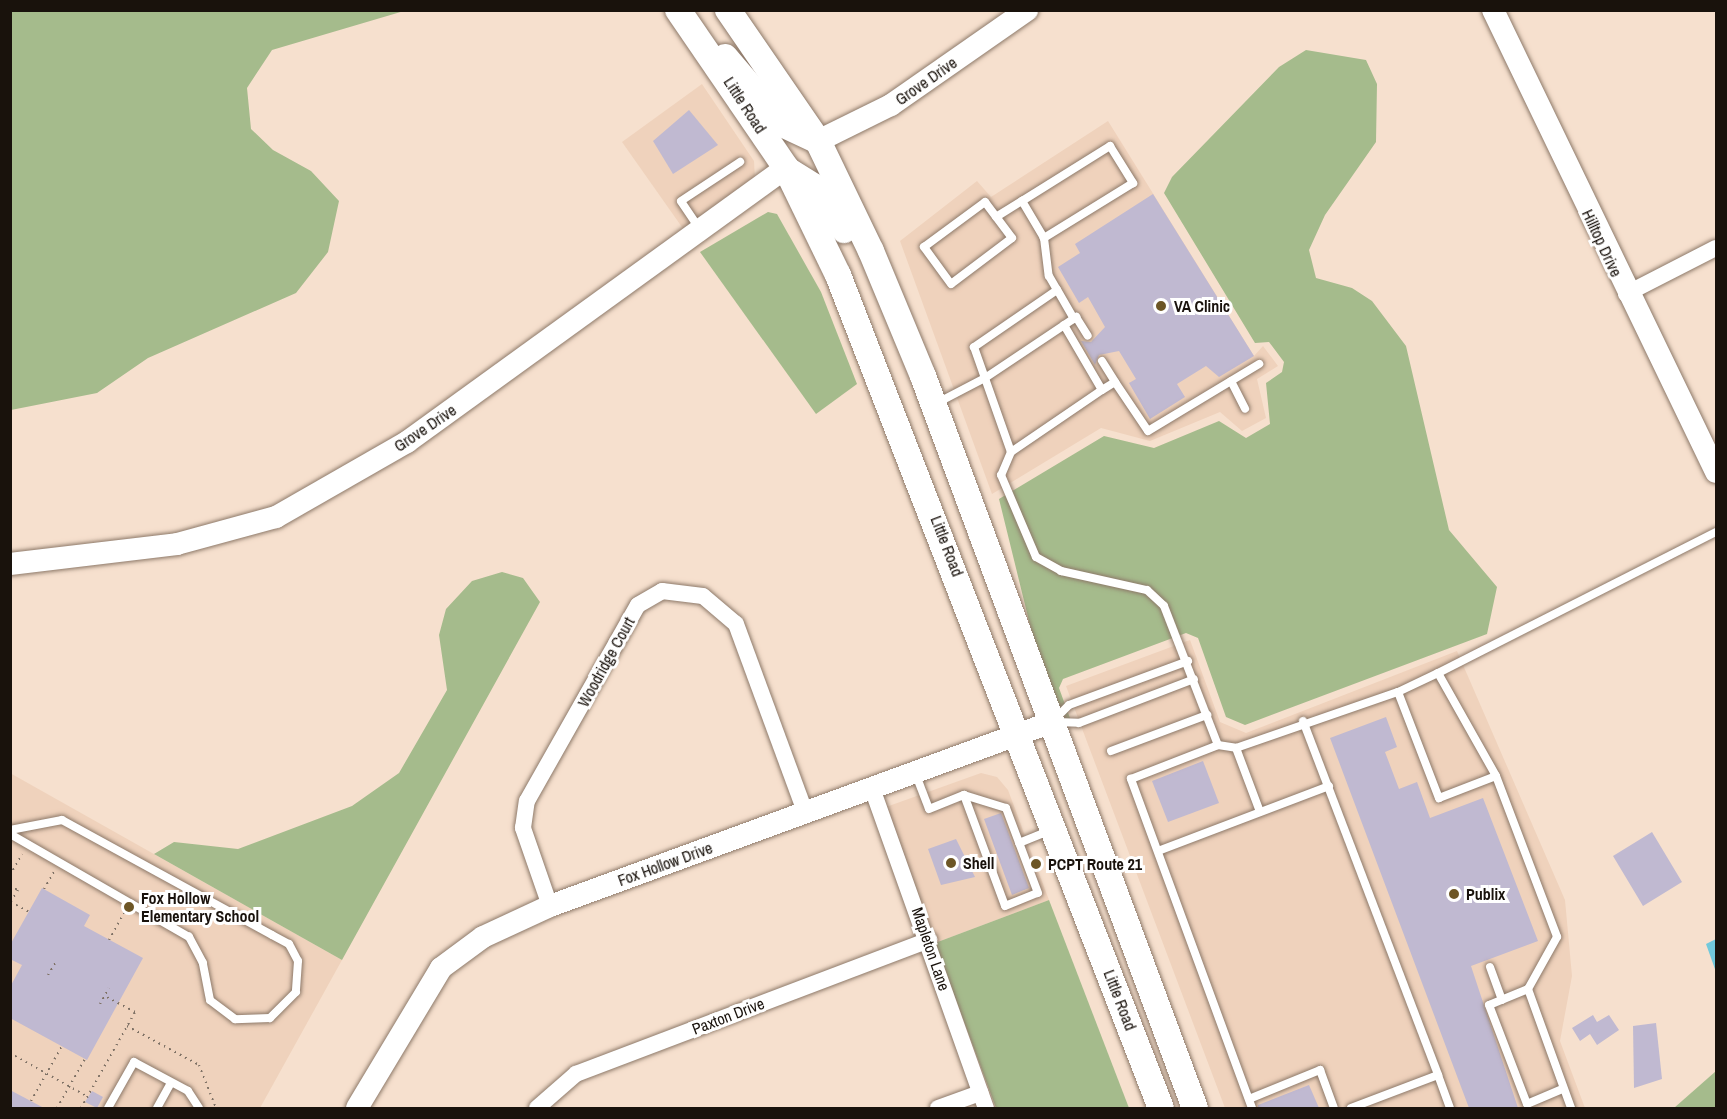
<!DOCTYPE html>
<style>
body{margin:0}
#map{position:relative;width:1727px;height:1119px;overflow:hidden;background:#f6e0ce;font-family:"Archivo Narrow",sans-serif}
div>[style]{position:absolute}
.built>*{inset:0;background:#efd2bc}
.green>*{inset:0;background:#a5bb8c}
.water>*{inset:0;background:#72c9dc}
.building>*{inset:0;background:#c0b9d1}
.path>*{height:2px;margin-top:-1px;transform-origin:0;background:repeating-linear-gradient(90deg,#7e7165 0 1.5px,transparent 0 6px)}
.roads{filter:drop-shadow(0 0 2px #8d7969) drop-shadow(0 0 2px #8d7969)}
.lane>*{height:8px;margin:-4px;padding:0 4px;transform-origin:4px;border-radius:4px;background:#fff}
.street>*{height:16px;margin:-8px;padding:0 8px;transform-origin:8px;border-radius:8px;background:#fff}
.secondary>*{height:22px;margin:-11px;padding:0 11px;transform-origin:11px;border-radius:11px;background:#fff}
.primary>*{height:26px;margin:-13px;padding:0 13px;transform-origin:13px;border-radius:13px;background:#fff}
.dots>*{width:16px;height:16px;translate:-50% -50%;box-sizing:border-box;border:3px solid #fff;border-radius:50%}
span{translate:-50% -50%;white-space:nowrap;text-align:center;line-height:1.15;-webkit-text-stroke:6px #fff;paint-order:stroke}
.street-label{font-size:16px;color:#19120c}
.poi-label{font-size:16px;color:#19120c;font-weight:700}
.left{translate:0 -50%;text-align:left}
.frame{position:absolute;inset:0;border:12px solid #19120c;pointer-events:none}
</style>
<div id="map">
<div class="built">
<div style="clip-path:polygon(702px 84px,754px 161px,755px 179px,684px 230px,622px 142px)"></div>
<div style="clip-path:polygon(1108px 121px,1254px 356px,1263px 346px,1278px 366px,1257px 379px,1266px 418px,1242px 431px,1220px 412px,1150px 441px,1101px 428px,992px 494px,900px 241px,977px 181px,991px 197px)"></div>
<div style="clip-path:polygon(1190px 640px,1220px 722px,1246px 733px,1457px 651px,1565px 900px,1572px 976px,1560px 1041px,1585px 1108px,1225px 1108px,1066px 686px)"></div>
<div style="clip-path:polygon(10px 773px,342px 960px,260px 1108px,11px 1108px)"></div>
<div style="clip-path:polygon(981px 773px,997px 777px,1008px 790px,1049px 900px,935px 943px,886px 807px)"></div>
</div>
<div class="green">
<div style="clip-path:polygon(11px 10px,404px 11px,272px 50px,247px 88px,251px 129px,273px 150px,311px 171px,339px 201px,328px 252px,296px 293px,148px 358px,97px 393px,11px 410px)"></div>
<div style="clip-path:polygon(1306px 50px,1366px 60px,1377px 84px,1376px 142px,1325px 215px,1309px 250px,1316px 278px,1352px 288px,1372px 301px,1406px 346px,1449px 530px,1497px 587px,1487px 634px,1245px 725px,1226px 717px,1198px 638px,1186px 633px,1063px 679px,1059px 688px,1071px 721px,1061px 724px,1043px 678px,999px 499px,1104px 436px,1154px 448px,1219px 421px,1246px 438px,1270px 424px,1266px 383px,1282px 372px,1284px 362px,1269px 342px,1255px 343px,1164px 193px,1172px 177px,1279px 67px)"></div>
<div style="clip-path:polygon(768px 212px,777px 214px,821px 292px,857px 384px,816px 414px,700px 252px)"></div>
<div style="clip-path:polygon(502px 572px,523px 578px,540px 602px,342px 960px,154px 854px,174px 842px,238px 849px,352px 806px,399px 773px,447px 690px,439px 635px,446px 609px,472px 581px)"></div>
<div style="clip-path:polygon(1049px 900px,1129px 1108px,996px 1108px,935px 943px)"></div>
<div style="clip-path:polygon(1716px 1071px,1716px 1108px,1674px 1108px)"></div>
</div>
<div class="water">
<div style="clip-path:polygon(1716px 939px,1716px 972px,1706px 944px)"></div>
</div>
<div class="building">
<div style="clip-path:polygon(689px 110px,718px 145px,673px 174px,653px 141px)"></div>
<div style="clip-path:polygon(1153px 194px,1254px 356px,1219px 377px,1206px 366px,1177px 384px,1185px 397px,1150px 419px,1129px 383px,1136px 379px,1119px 351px,1099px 355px,1095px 365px,1091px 358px,1081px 341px,1091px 342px,1105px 327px,1088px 297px,1079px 303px,1058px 267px,1080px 253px,1075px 244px)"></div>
<div style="clip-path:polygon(1386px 717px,1397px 747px,1385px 752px,1399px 789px,1417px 782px,1430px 818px,1483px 798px,1538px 941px,1471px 966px,1518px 1108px,1469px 1108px,1330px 738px)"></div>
<div style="clip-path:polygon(1203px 761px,1219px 803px,1168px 822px,1152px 781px)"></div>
<div style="clip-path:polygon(1001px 813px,1029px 888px,1012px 895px,984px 819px)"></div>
<div style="clip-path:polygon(1652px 832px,1682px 882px,1643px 906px,1613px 856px)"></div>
<div style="clip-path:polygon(956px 839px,975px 877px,941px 885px,928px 849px)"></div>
<div style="clip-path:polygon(42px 888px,90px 915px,84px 926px,143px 958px,87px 1060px,10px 1018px,10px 987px,22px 965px,10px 959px,10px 945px)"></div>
<div style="clip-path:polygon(1593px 1015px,1597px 1022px,1609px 1015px,1619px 1030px,1597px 1045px,1590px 1034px,1580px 1041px,1572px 1028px)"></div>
<div style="clip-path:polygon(1656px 1023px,1662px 1079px,1634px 1088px,1633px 1026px)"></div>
<div style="clip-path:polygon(1309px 1085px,1319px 1108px,1258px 1108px,1258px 1105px)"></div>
<div style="clip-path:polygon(10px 1090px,44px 1108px,10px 1108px)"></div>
<div style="clip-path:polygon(92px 1091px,103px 1097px,97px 1108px,85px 1102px)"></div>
</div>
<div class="path">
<div style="left:10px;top:875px;width:24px;rotate:-60deg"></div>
<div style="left:10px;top:886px;width:9px;rotate:27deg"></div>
<div style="left:18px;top:890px;width:15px;rotate:122deg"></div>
<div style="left:44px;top:889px;width:20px;rotate:-60deg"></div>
<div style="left:11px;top:902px;width:21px;rotate:29deg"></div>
<div style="left:109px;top:940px;width:31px;rotate:-61deg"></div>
<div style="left:48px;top:975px;width:17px;rotate:-59deg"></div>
<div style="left:100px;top:1004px;width:18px;rotate:-61deg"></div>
<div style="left:127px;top:1026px;width:82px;rotate:28.4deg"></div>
<div style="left:199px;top:1065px;width:46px;rotate:68.4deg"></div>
<div style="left:10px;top:1053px;width:90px;rotate:29.4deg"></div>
<div style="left:31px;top:1101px;width:63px;rotate:-60.6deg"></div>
<div style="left:57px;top:1108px;width:56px;rotate:-60.3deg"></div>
<div style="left:81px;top:1108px;width:110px;rotate:-60.6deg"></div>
<div style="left:135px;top:1012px;width:34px;rotate:-152deg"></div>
</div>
<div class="roads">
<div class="lane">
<div style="left:985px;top:202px;width:45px;rotate:53.1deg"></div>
<div style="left:1012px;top:238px;width:76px;rotate:143deg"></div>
<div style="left:951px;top:284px;width:46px;rotate:-126.1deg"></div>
<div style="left:924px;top:247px;width:76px;rotate:-36.4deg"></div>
<div style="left:996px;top:217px;width:31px;rotate:-32deg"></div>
<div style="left:1022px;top:201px;width:104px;rotate:-32deg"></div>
<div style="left:1110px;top:146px;width:44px;rotate:58.1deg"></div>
<div style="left:1133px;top:183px;width:105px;rotate:148.3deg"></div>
<div style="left:1044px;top:238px;width:43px;rotate:-120.7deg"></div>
<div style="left:699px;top:228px;width:32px;rotate:-124deg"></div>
<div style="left:681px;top:201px;width:71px;rotate:-33.5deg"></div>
<div style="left:1044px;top:238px;width:38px;rotate:83deg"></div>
<div style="left:1049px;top:276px;width:16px;rotate:60deg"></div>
<div style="left:1074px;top:319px;width:34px;rotate:-120deg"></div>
<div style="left:1057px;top:290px;width:101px;rotate:145.5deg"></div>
<div style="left:974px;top:347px;width:111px;rotate:70.6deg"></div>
<div style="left:1011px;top:452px;width:25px;rotate:113deg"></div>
<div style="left:1001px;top:475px;width:89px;rotate:66.9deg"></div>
<div style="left:1036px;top:557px;width:29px;rotate:29deg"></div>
<div style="left:1061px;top:571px;width:88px;rotate:12.5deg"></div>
<div style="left:1147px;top:590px;width:23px;rotate:43deg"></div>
<div style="left:1164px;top:606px;width:149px;rotate:68.8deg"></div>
<div style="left:1064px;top:325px;width:75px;rotate:59.7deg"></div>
<div style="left:1102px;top:390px;width:15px;rotate:-32deg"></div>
<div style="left:1115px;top:382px;width:59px;rotate:56deg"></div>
<div style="left:1148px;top:431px;width:130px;rotate:-31.1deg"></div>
<div style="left:1102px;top:361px;width:25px;rotate:58deg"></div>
<div style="left:1231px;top:381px;width:31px;rotate:63deg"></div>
<div style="left:937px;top:403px;width:54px;rotate:-27.5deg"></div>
<div style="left:985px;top:378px;width:110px;rotate:-33.8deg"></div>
<div style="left:1076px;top:317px;width:22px;rotate:58deg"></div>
<div style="left:1011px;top:452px;width:110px;rotate:-34.3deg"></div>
<div style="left:1438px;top:673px;width:312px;rotate:-26.9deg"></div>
<div style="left:1398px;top:692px;width:114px;rotate:68.9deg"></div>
<div style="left:1439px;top:798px;width:61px;rotate:-21.1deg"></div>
<div style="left:1054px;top:720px;width:21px;rotate:-45deg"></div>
<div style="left:1069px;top:705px;width:127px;rotate:-20.3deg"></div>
<div style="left:1303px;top:721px;width:379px;rotate:69.1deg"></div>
<div style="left:1056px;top:722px;width:23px;rotate:2deg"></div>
<div style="left:1079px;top:723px;width:123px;rotate:-20.9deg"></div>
<div style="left:1236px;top:748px;width:68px;rotate:69.4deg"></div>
<div style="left:1111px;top:751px;width:103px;rotate:-20.6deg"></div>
<div style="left:916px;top:775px;width:36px;rotate:69deg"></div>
<div style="left:929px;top:809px;width:38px;rotate:-22deg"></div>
<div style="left:964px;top:795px;width:118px;rotate:69.7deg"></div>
<div style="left:1005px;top:906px;width:35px;rotate:-22deg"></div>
<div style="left:1038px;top:893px;width:91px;rotate:-110.6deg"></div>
<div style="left:1006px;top:808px;width:44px;rotate:-162.8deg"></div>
<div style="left:10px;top:830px;width:53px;rotate:-10.9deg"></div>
<div style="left:62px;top:820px;width:239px;rotate:28.7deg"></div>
<div style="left:272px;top:935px;width:19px;rotate:28deg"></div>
<div style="left:289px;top:944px;width:19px;rotate:62deg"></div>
<div style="left:298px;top:961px;width:31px;rotate:94deg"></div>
<div style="left:296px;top:992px;width:37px;rotate:135deg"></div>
<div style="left:270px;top:1018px;width:35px;rotate:178deg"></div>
<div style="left:235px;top:1019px;width:31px;rotate:-143deg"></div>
<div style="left:210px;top:1000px;width:38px;rotate:-101deg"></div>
<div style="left:203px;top:963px;width:30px;rotate:-118deg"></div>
<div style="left:189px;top:937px;width:207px;rotate:-150.1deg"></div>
<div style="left:1019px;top:843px;width:32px;rotate:-22deg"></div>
<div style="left:1158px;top:851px;width:183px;rotate:-20.8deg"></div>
<div style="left:1490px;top:967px;width:35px;rotate:70deg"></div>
<div style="left:1528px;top:989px;width:42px;rotate:157.7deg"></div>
<div style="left:1489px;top:1005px;width:106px;rotate:69deg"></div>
<div style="left:1527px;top:1104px;width:39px;rotate:-23deg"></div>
<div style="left:1249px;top:1099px;width:77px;rotate:-22.2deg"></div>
<div style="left:1320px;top:1070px;width:40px;rotate:69.8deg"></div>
<div style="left:108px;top:1108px;width:53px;rotate:-60.5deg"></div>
<div style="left:134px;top:1062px;width:61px;rotate:28.2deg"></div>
<div style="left:188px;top:1091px;width:20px;rotate:57deg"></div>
<div style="left:157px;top:1108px;width:29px;rotate:-61deg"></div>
<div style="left:1252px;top:1108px;width:351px;rotate:-110.2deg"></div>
<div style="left:1131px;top:779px;width:93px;rotate:-21.3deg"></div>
<div style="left:1218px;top:745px;width:18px;rotate:9deg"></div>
<div style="left:1236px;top:748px;width:171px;rotate:-19.1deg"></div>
<div style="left:1398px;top:692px;width:44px;rotate:-25.4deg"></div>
<div style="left:1438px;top:673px;width:118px;rotate:60.6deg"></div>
<div style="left:1496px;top:776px;width:172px;rotate:69.2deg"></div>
<div style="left:1557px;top:937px;width:60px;rotate:119.1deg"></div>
<div style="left:1528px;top:989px;width:127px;rotate:70.1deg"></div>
<div style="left:1351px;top:1108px;width:93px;rotate:-20.8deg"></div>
<div style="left:1438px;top:1075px;width:35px;rotate:70deg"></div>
</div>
<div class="street">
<div style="left:1626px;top:294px;width:101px;rotate:-27.1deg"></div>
<div style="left:873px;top:791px;width:337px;rotate:70.4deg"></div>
<div style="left:550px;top:906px;width:83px;rotate:-109.1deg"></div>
<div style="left:523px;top:828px;width:27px;rotate:-82deg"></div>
<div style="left:527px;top:801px;width:225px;rotate:-60.5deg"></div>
<div style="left:638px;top:605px;width:28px;rotate:-30deg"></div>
<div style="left:662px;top:591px;width:41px;rotate:7deg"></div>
<div style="left:703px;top:596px;width:43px;rotate:40.3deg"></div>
<div style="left:736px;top:624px;width:200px;rotate:69.8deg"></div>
<div style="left:537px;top:1108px;width:52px;rotate:-41.1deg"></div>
<div style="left:576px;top:1074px;width:378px;rotate:-20.8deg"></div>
<div style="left:938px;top:1108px;width:45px;rotate:-19.7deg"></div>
</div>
<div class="secondary">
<div style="left:1493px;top:10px;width:513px;rotate:64.23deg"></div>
<div style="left:818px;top:141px;width:81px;rotate:-26.3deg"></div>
<div style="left:891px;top:105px;width:166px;rotate:-34.9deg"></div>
<div style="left:10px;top:564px;width:168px;rotate:-6.8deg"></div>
<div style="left:177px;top:544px;width:103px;rotate:-15.3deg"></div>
<div style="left:276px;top:517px;width:151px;rotate:-29.8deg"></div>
<div style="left:407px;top:442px;width:468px;rotate:-35.9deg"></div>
<div style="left:357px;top:1108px;width:163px;rotate:-59deg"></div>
<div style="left:441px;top:968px;width:52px;rotate:-36.4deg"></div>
<div style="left:483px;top:937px;width:74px;rotate:-24.8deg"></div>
<div style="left:550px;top:906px;width:535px;rotate:-20.13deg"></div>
</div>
<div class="primary">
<div style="left:678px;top:10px;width:191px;rotate:55.6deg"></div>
<div style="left:786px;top:168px;width:119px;rotate:64.1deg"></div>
<div style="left:838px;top:275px;width:893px;rotate:68.81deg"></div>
<div style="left:728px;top:10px;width:159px;rotate:55.5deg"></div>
<div style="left:818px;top:141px;width:122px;rotate:64.3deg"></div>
<div style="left:871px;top:251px;width:135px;rotate:67.4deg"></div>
<div style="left:923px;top:376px;width:781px;rotate:69.62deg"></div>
<div style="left:725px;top:57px;width:88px;rotate:49.6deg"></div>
<div style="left:782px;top:124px;width:40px;rotate:25deg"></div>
<div style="left:786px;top:169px;width:34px;rotate:32deg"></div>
<div style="left:815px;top:187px;width:52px;rotate:56deg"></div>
</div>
</div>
<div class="dots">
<div style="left:1161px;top:306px;background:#6d5626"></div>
<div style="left:951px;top:863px;background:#6d5626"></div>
<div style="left:1036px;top:864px;background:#6d5626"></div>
<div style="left:1454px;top:894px;background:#6d5626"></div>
<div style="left:129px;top:907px;background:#6d5626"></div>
</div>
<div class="street-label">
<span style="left:926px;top:81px;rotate:-35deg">Grove Drive</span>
<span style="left:745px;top:105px;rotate:57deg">Little Road</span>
<span style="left:1602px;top:243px;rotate:65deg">Hilltop Drive</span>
<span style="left:425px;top:428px;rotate:-34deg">Grove Drive</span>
<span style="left:947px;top:546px;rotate:69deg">Little Road</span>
<span style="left:606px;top:662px;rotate:-61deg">Woodridge Court</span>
<span style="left:665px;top:864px;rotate:-20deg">Fox Hollow Drive</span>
<span style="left:931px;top:949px;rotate:71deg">Mapleton Lane</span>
<span style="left:1120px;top:1000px;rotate:69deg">Little Road</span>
<span style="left:728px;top:1016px;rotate:-21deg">Paxton Drive</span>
</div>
<div class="poi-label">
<span class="left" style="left:1174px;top:306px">VA Clinic</span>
<span class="left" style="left:963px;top:863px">Shell</span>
<span class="left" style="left:1048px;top:864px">PCPT Route 21</span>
<span class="left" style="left:1466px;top:894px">Publix</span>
<span class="left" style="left:141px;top:907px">Fox Hollow<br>Elementary School</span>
</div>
<div class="frame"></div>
</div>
